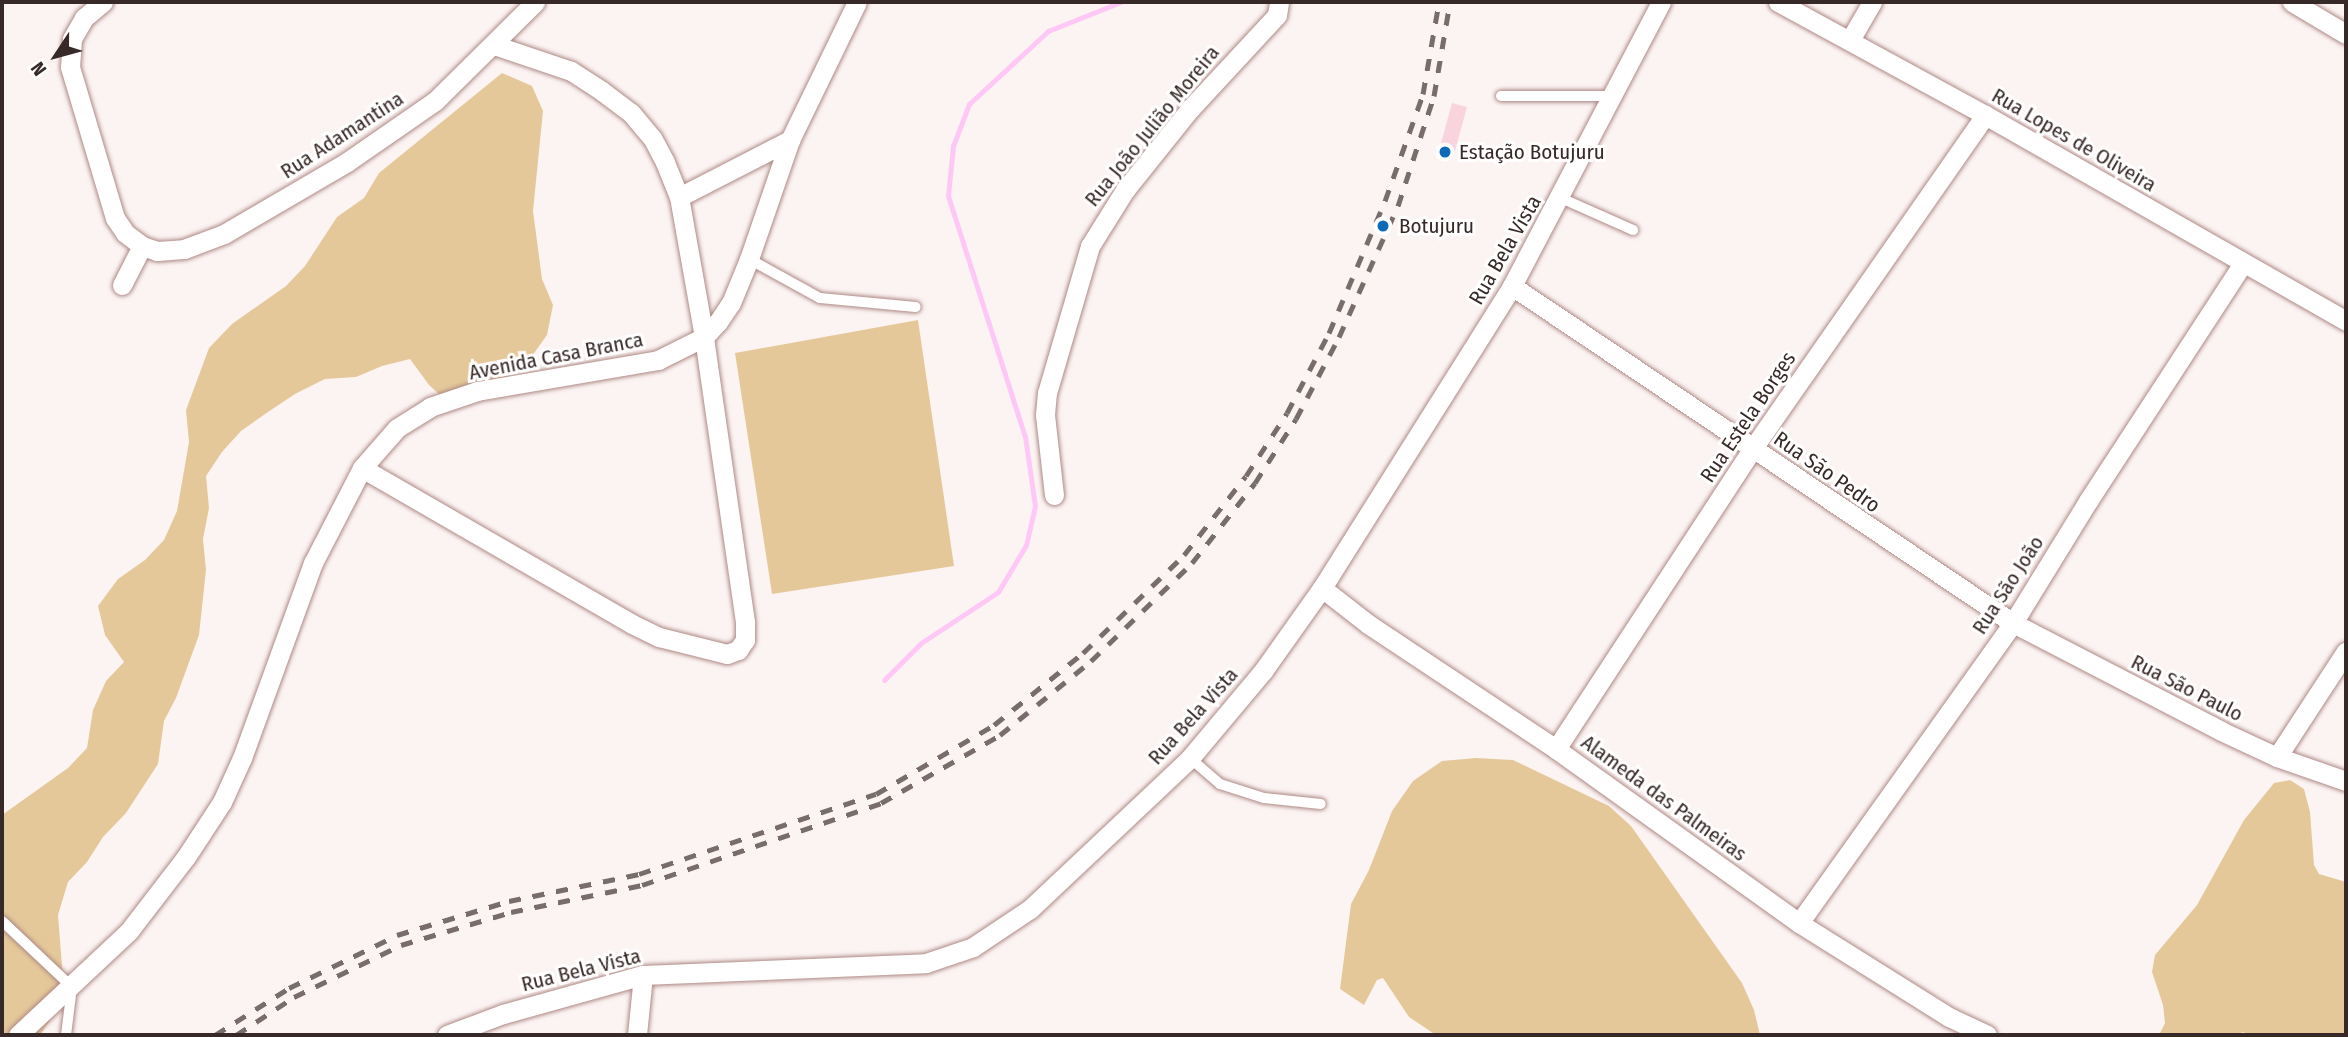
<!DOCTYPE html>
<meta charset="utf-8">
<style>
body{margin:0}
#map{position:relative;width:2348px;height:1037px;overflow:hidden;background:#fcf4f3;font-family:"Fira Sans Condensed",sans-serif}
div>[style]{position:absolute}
.green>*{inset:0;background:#e5c89a}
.stream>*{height:5px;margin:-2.5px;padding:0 2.5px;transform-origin:2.5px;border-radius:2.5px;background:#fec8f6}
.building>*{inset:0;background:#f9d4df}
.roads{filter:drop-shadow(0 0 2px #ad8985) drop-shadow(0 0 2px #ad8985)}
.lane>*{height:10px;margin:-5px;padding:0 5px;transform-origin:5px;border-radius:5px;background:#fff}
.street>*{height:19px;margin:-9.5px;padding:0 9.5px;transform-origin:9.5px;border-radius:9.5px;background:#fff}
.rail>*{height:5px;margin-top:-2.5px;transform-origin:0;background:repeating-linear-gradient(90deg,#796d6c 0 12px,transparent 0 24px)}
.dots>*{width:19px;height:19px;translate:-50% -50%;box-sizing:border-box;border:4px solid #fff;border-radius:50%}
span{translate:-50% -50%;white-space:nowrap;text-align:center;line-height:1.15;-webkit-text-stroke:6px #fff;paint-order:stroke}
.street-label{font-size:21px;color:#372927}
.poi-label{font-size:21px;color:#372927}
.left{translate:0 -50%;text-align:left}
.frame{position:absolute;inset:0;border:4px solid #372927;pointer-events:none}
.north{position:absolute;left:21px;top:21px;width:70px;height:70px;-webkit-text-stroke:5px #fff;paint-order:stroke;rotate:234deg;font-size:19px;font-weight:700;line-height:28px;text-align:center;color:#372927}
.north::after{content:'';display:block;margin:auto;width:24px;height:32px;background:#372927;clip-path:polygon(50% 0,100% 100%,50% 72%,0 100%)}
</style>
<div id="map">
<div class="green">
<div style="clip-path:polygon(502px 73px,532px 86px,543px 111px,533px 211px,542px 279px,553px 305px,547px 335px,527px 363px,500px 382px,450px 404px,429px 385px,410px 359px,382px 366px,356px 377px,325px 379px,295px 394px,268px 412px,241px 431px,222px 452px,206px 476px,209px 508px,203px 539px,206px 570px,199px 635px,176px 698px,164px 721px,158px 764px,126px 813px,103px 837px,87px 862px,68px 882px,58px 915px,63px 979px,58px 1009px,40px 1035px,2px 1035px,2px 815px,68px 768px,87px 748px,93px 710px,106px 681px,124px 662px,105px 635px,98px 606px,118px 579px,145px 560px,164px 540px,177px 511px,189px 442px,186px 410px,209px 348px,232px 324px,286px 286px,305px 266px,337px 217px,364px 198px,379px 173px)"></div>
<div style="clip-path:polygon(918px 320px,954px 566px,772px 594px,735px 353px)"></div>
<div style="clip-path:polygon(1476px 758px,1513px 760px,1609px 806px,1631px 826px,1742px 983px,1754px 1010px,1760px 1035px,1436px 1035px,1409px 1017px,1383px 978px,1377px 980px,1364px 1005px,1340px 989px,1351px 904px,1369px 870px,1392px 811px,1413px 781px,1442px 761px)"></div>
<div style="clip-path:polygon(2290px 780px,2304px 789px,2310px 812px,2314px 865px,2319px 874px,2346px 882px,2346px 1035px,2248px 1035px,2243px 1032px,2237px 1035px,2159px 1035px,2165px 1023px,2163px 1005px,2152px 972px,2155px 955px,2197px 905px,2244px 820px,2274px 783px)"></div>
</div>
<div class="stream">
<div style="left:884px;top:680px;width:52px;rotate:-45deg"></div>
<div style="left:921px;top:643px;width:92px;rotate:-33.5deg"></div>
<div style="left:998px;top:592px;width:55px;rotate:-59.2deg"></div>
<div style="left:1026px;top:545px;width:40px;rotate:-77deg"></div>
<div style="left:1035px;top:506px;width:70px;rotate:-98.2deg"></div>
<div style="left:1025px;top:437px;width:253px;rotate:-107.7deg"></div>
<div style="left:948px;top:196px;width:50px;rotate:-84.3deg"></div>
<div style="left:953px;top:146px;width:45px;rotate:-69.1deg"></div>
<div style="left:969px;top:104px;width:108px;rotate:-42.7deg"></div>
<div style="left:1048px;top:31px;width:79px;rotate:-21.7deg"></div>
</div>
<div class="building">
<div style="clip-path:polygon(1452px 103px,1467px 107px,1455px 151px,1440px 147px)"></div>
</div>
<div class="roads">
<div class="lane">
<div style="left:1501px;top:96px;width:112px"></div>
<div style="left:1561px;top:198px;width:79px;rotate:24deg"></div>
<div style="left:749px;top:259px;width:81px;rotate:28.8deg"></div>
<div style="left:820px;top:298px;width:96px;rotate:5.4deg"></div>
<div style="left:1190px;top:758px;width:40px;rotate:41deg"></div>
<div style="left:1220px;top:784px;width:46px;rotate:17.7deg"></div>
<div style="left:1264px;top:798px;width:57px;rotate:6deg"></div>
<div style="left:2px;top:921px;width:96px;rotate:43.3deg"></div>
<div style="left:72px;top:987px;width:48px;rotate:97.1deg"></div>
</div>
<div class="street">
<div style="left:103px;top:2px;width:25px;rotate:140deg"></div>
<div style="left:84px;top:18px;width:24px;rotate:120deg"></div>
<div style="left:72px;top:39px;width:28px;rotate:94deg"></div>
<div style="left:70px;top:67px;width:158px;rotate:73.4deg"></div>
<div style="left:115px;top:218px;width:18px;rotate:56deg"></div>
<div style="left:125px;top:233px;width:21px;rotate:37deg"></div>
<div style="left:142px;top:246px;width:16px;rotate:18deg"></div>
<div style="left:157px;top:251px;width:27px;rotate:-4deg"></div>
<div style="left:184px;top:249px;width:43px;rotate:-20.6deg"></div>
<div style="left:224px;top:234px;width:143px;rotate:-30.3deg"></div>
<div style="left:347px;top:162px;width:107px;rotate:-34.7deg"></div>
<div style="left:435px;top:101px;width:141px;rotate:-44.7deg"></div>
<div style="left:1778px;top:2px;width:236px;rotate:28.6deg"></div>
<div style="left:1985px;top:115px;width:416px;rotate:29.7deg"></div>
<div style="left:2292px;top:2px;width:63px;rotate:30.7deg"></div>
<div style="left:1850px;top:40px;width:44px;rotate:-59.9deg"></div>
<div style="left:679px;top:197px;width:125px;rotate:-27.2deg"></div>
<div style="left:122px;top:285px;width:44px;rotate:-62.9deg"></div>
<div style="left:1512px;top:286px;width:604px;rotate:33.93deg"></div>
<div style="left:2013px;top:623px;width:234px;rotate:27.4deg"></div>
<div style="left:2221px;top:731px;width:62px;rotate:24.9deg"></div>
<div style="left:2277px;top:757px;width:73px;rotate:19.2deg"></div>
<div style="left:362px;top:468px;width:312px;rotate:30deg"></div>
<div style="left:632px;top:624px;width:30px;rotate:26deg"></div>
<div style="left:659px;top:637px;width:70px;rotate:14deg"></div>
<div style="left:727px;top:654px;width:12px;rotate:-20deg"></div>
<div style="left:738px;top:650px;width:12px;rotate:-55deg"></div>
<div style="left:745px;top:640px;width:18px;rotate:-90deg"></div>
<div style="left:745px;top:622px;width:288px;rotate:-98.2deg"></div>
<div style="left:704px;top:337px;width:142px;rotate:-100.1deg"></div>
<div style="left:679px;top:197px;width:38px;rotate:-112deg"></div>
<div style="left:665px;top:162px;width:27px;rotate:-118deg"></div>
<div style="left:652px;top:138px;width:33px;rotate:-130deg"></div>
<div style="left:631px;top:113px;width:36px;rotate:-143deg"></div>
<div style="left:602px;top:91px;width:37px;rotate:-147deg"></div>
<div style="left:571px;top:71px;width:81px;rotate:-161.3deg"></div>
<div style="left:1054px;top:495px;width:81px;rotate:-96.4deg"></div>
<div style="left:1045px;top:415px;width:22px;rotate:-85deg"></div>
<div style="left:1047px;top:393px;width:153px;rotate:-73.7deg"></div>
<div style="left:1090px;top:246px;width:66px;rotate:-58deg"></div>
<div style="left:1125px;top:190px;width:104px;rotate:-51.3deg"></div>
<div style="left:1190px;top:109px;width:128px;rotate:-47.2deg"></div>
<div style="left:1277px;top:15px;width:13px;rotate:-81deg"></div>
<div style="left:1322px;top:588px;width:58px;rotate:38deg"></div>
<div style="left:1368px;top:624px;width:226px;rotate:33.6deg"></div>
<div style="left:1556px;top:749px;width:299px;rotate:35.6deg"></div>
<div style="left:1799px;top:923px;width:177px;rotate:32.1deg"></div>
<div style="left:1949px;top:1017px;width:42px;rotate:25.3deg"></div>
<div style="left:1556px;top:749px;width:360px;rotate:-56.8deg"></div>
<div style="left:1753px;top:448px;width:406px;rotate:-55.1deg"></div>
<div style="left:2277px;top:757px;width:126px;rotate:-56.9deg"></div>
<div style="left:1799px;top:923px;width:369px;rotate:-54.5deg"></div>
<div style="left:2013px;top:623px;width:143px;rotate:-58.4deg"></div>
<div style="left:2088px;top:501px;width:284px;rotate:-56.9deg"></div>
<div style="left:18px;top:1035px;width:152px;rotate:-43.1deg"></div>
<div style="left:129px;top:931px;width:93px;rotate:-52.4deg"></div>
<div style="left:186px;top:857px;width:66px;rotate:-56.8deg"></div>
<div style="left:222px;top:802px;width:48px;rotate:-65.6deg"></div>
<div style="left:242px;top:758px;width:208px;rotate:-70deg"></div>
<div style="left:313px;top:563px;width:107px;rotate:-62.7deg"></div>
<div style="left:362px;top:468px;width:53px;rotate:-48.8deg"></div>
<div style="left:397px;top:428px;width:39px;rotate:-32deg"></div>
<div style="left:430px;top:407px;width:50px;rotate:-18.8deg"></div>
<div style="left:477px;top:391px;width:184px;rotate:-9.7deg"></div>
<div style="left:658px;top:360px;width:51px;rotate:-26.6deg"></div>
<div style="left:704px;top:337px;width:21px;rotate:-47deg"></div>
<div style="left:718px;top:322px;width:23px;rotate:-56deg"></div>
<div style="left:731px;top:303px;width:48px;rotate:-67.8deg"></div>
<div style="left:749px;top:259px;width:126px;rotate:-71deg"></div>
<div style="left:790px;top:140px;width:153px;rotate:-64.1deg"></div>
<div style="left:447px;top:1035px;width:60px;rotate:-20.6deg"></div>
<div style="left:503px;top:1014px;width:145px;rotate:-15.6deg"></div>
<div style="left:643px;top:975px;width:283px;rotate:-2.4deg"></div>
<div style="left:926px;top:963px;width:50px;rotate:-18.8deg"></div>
<div style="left:973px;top:947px;width:69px;rotate:-33.7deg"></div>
<div style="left:1030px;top:909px;width:220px;rotate:-43.3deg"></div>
<div style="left:1190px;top:758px;width:114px;rotate:-50deg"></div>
<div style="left:1263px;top:671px;width:102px;rotate:-54.6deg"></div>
<div style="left:1322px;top:588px;width:357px;rotate:-57.8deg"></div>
<div style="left:1512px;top:286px;width:321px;rotate:-62.3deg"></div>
<div style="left:637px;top:1035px;width:60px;rotate:-84.3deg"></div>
</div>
</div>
<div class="rail">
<div style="left:215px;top:1035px;width:88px;rotate:-32.4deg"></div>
<div style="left:289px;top:988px;width:120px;rotate:-26.1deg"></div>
<div style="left:397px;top:935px;width:117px;rotate:-16.9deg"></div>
<div style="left:509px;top:901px;width:133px;rotate:-11.7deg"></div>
<div style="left:639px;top:874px;width:250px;rotate:-18.7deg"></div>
<div style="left:876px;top:794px;width:137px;rotate:-30.3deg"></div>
<div style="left:994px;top:725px;width:114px;rotate:-39deg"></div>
<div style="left:1083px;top:653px;width:141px;rotate:-44.1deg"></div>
<div style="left:1184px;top:555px;width:100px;rotate:-51.9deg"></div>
<div style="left:1246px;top:476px;width:75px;rotate:-56.9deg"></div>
<div style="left:1287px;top:413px;width:90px;rotate:-62.3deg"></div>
<div style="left:1329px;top:333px;width:143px;rotate:-67deg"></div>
<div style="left:1385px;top:201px;width:114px;rotate:-70.4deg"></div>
<div style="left:1423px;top:94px;width:93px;rotate:-80.1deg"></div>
<div style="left:236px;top:1035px;width:69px;rotate:-33.2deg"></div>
<div style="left:294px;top:997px;width:119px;rotate:-25.9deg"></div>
<div style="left:401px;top:945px;width:115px;rotate:-16.7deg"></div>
<div style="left:511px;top:912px;width:134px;rotate:-11.6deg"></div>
<div style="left:642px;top:885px;width:253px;rotate:-18.9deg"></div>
<div style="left:881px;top:803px;width:137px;rotate:-29.7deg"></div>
<div style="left:1000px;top:735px;width:117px;rotate:-39.1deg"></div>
<div style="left:1091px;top:661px;width:141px;rotate:-44.1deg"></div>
<div style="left:1192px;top:563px;width:102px;rotate:-51.8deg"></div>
<div style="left:1255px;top:483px;width:76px;rotate:-57.4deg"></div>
<div style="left:1296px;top:419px;width:93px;rotate:-62.3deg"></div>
<div style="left:1339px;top:337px;width:144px;rotate:-65.8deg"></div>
<div style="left:1398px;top:206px;width:116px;rotate:-71.9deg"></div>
<div style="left:1434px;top:96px;width:95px;rotate:-80.3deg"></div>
</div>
<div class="dots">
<div style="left:1445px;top:152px;background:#0d6ab7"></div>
<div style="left:1383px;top:226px;background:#0d6ab7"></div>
</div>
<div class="street-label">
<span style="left:1152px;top:126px;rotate:-51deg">Rua João Julião Moreira</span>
<span style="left:342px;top:135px;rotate:-33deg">Rua Adamantina</span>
<span style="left:2074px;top:140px;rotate:30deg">Rua Lopes de Oliveira</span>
<span style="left:1505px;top:250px;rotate:-60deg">Rua Bela Vista</span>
<span style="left:556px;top:356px;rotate:-11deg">Avenida Casa Branca</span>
<span style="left:1748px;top:417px;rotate:-56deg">Rua Estela Borges</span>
<span style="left:1827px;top:472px;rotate:35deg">Rua São Pedro</span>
<span style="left:2008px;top:585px;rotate:-57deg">Rua São João</span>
<span style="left:2187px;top:688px;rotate:27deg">Rua São Paulo</span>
<span style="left:1193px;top:716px;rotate:-48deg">Rua Bela Vista</span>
<span style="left:1664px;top:798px;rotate:36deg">Alameda das Palmeiras</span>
<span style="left:581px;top:970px;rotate:-14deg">Rua Bela Vista</span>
</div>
<div class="poi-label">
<span class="left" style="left:1459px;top:152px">Estação Botujuru</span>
<span class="left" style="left:1399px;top:226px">Botujuru</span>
</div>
<div class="frame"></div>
<div class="north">N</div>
</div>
